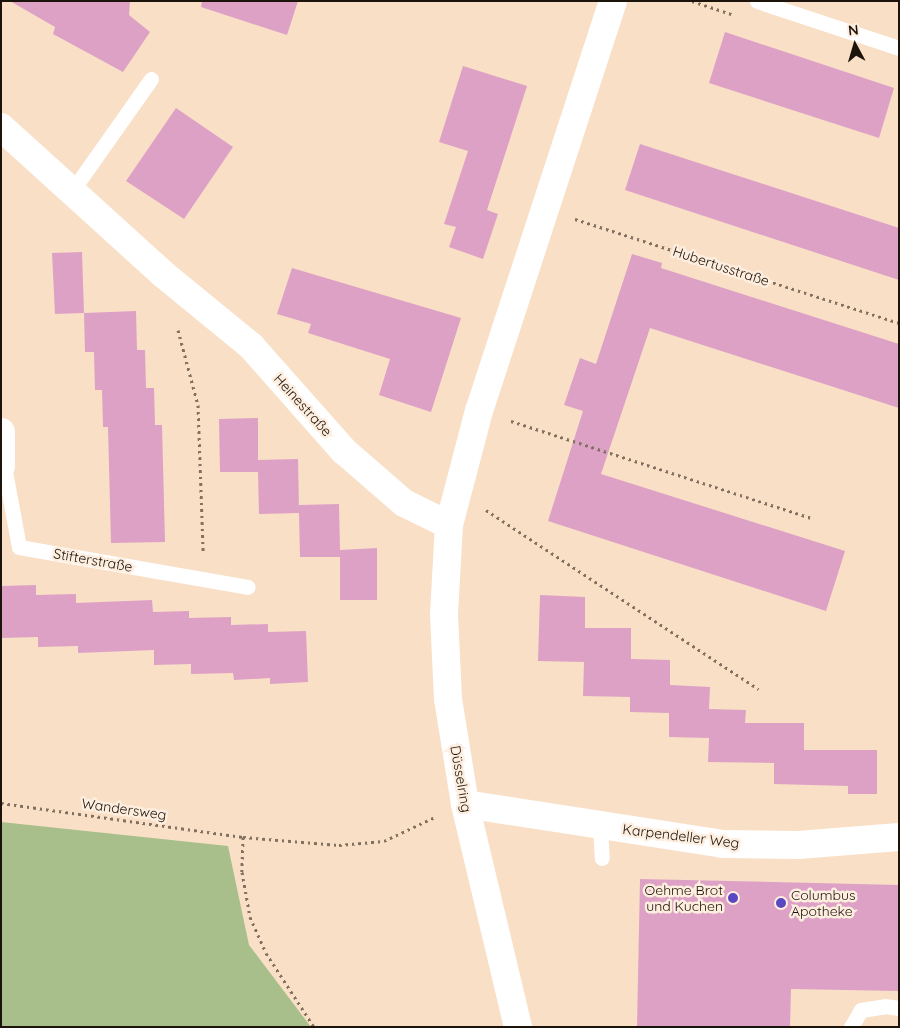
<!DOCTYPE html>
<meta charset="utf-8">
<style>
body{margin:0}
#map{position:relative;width:900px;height:1028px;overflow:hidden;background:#f9dfc6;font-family:Quicksand,sans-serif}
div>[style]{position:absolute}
.green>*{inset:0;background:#a9bf8b}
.building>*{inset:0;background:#dda1c6}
.path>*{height:3px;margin-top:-1.5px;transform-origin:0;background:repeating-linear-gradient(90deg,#827160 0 2.5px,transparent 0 6.5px)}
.service>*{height:15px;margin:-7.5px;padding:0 7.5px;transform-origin:7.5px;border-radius:7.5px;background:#fff}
.minor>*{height:28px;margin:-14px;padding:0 14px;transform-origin:14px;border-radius:14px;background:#fff}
.tertiary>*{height:28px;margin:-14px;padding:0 14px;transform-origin:14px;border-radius:14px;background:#fff}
.dots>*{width:14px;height:14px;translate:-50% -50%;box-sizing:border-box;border:2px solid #feeedf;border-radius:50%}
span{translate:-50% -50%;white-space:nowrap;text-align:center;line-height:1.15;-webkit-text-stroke:5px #feeedf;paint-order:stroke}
.street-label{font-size:14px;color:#1c130a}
.poi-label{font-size:14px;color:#1c130a}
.right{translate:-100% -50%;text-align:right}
.left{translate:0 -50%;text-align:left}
.frame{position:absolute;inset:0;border:2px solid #1c130a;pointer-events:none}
.north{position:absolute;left:830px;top:20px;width:50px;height:50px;-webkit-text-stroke:4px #feeedf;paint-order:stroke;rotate:354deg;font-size:14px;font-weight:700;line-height:20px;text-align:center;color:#1c130a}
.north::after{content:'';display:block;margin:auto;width:18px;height:22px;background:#1c130a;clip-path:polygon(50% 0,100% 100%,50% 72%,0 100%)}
</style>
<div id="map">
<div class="green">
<div style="clip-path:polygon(1px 822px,228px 846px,249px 945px,311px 1027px,1px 1027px)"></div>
</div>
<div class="building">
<div style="clip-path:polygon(10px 1px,130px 1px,129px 15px,150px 32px,123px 72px,53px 34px,55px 27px)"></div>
<div style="clip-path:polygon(202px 1px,298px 1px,287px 35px,201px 7px)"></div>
<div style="clip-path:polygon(725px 32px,894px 88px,879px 138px,709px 83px)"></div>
<div style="clip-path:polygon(463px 66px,527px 86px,487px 210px,498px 214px,483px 259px,449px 247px,456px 227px,444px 224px,468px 151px,439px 142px)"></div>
<div style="clip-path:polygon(176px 108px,233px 147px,184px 219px,126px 181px)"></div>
<div style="clip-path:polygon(640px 144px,899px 228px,899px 280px,625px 190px)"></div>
<div style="clip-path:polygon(82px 252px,84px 313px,55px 314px,52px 253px)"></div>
<div style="clip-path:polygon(632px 254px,662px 263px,661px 268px,899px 344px,899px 408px,650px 328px,601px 474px,845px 551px,826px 611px,548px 521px,583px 411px,564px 405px,580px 358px,596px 364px)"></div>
<div style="clip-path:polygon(292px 268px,461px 318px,431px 412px,379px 395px,390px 359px,308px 333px,311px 324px,277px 314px)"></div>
<div style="clip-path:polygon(136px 311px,137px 350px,145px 350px,146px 388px,154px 388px,155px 425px,162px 425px,165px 542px,111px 543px,108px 427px,103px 427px,102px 390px,95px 390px,94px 352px,85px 352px,84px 313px)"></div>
<div style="clip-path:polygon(258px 418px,258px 460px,298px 459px,299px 510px,299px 505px,339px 504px,340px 550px,377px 548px,377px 600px,340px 600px,340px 557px,300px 557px,299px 513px,259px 514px,258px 472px,220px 472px,219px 419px)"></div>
<div style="clip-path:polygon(36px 585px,36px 595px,76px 594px,76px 603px,152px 600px,153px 612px,189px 611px,189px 618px,231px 617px,231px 625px,268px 624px,268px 632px,306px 631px,308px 682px,270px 684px,270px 678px,234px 680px,233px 673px,191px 674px,191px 664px,154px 665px,154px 650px,78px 653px,78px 646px,38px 647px,38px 637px,1px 638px,1px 586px)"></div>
<div style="clip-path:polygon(540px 595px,585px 597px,585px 628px,631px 628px,631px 659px,670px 660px,670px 685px,710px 687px,709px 709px,746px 710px,745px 723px,804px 723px,804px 750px,877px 750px,877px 794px,848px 794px,848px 786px,774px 784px,774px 763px,708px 762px,709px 738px,669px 737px,669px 713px,630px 712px,630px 697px,583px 696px,584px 662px,538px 661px)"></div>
<div style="clip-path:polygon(640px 879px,899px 885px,899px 991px,791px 989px,790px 1027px,637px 1027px)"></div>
</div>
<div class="path">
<div style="left:692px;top:1px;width:44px;rotate:18.4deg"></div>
<div style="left:575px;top:219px;width:340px;rotate:17.8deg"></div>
<div style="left:178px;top:330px;width:78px;rotate:75.1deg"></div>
<div style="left:198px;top:405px;width:146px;rotate:88deg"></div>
<div style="left:511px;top:421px;width:318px;rotate:17.9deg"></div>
<div style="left:486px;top:510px;width:326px;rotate:33.3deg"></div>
<div style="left:1px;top:803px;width:244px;rotate:8deg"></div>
<div style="left:243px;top:837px;width:96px;rotate:4.8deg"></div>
<div style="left:339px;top:845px;width:45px;rotate:-5.1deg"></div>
<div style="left:384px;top:841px;width:56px;rotate:-25.2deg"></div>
<div style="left:243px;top:837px;width:35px;rotate:92deg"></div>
<div style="left:242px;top:872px;width:46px;rotate:79.9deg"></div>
<div style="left:250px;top:917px;width:39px;rotate:66deg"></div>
<div style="left:266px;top:953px;width:88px;rotate:57deg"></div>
</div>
<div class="service">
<div style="left:757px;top:1px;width:150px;rotate:18.3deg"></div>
<div style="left:72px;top:191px;width:137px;rotate:-54.8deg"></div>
<div style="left:4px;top:466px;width:82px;rotate:79.5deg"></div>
<div style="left:19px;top:547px;width:232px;rotate:9.9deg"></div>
<div style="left:600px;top:825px;width:33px;rotate:87deg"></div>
<div style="left:851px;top:1027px;width:20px;rotate:-60deg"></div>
<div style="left:861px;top:1010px;width:24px;rotate:-9deg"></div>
<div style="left:885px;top:1006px;width:14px;rotate:8deg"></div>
</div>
<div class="minor">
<div style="left:1px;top:127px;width:219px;rotate:42.2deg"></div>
<div style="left:163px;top:274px;width:114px;rotate:39.3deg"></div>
<div style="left:251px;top:346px;width:140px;rotate:48.5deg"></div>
<div style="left:344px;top:451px;width:79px;rotate:40.9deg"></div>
<div style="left:404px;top:503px;width:50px;rotate:26.1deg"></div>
<div style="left:1px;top:432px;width:34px;rotate:90deg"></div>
<div style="left:465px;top:804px;width:260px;rotate:8.8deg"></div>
<div style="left:722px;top:844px;width:76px;rotate:0.8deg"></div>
<div style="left:798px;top:845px;width:101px;rotate:-4.5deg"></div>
</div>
<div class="tertiary">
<div style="left:518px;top:1027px;width:229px;rotate:-103.4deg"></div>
<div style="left:465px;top:804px;width:106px;rotate:-99.2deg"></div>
<div style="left:448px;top:699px;width:85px;rotate:-92.7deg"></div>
<div style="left:444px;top:614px;width:89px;rotate:-86.8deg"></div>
<div style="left:449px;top:525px;width:118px;rotate:-75.3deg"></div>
<div style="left:479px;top:411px;width:431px;rotate:-71.9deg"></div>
</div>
<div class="dots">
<div style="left:733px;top:898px;background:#5a48c1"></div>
<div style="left:781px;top:903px;background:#5a48c1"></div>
</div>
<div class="street-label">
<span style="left:721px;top:266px;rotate:18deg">Hubertusstraße</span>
<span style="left:303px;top:405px;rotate:48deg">Heinestraße</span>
<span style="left:93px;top:560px;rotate:10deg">Stifterstraße</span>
<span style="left:461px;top:779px;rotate:80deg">Düsselring</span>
<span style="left:124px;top:809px;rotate:8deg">Wandersweg</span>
<span style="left:681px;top:836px;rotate:7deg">Karpendeller Weg</span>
</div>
<div class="poi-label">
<span class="right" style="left:723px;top:898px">Oehme Brot<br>und Kuchen</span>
<span class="left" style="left:791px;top:903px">Columbus<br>Apotheke</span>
</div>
<div class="frame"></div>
<div class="north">N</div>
</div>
